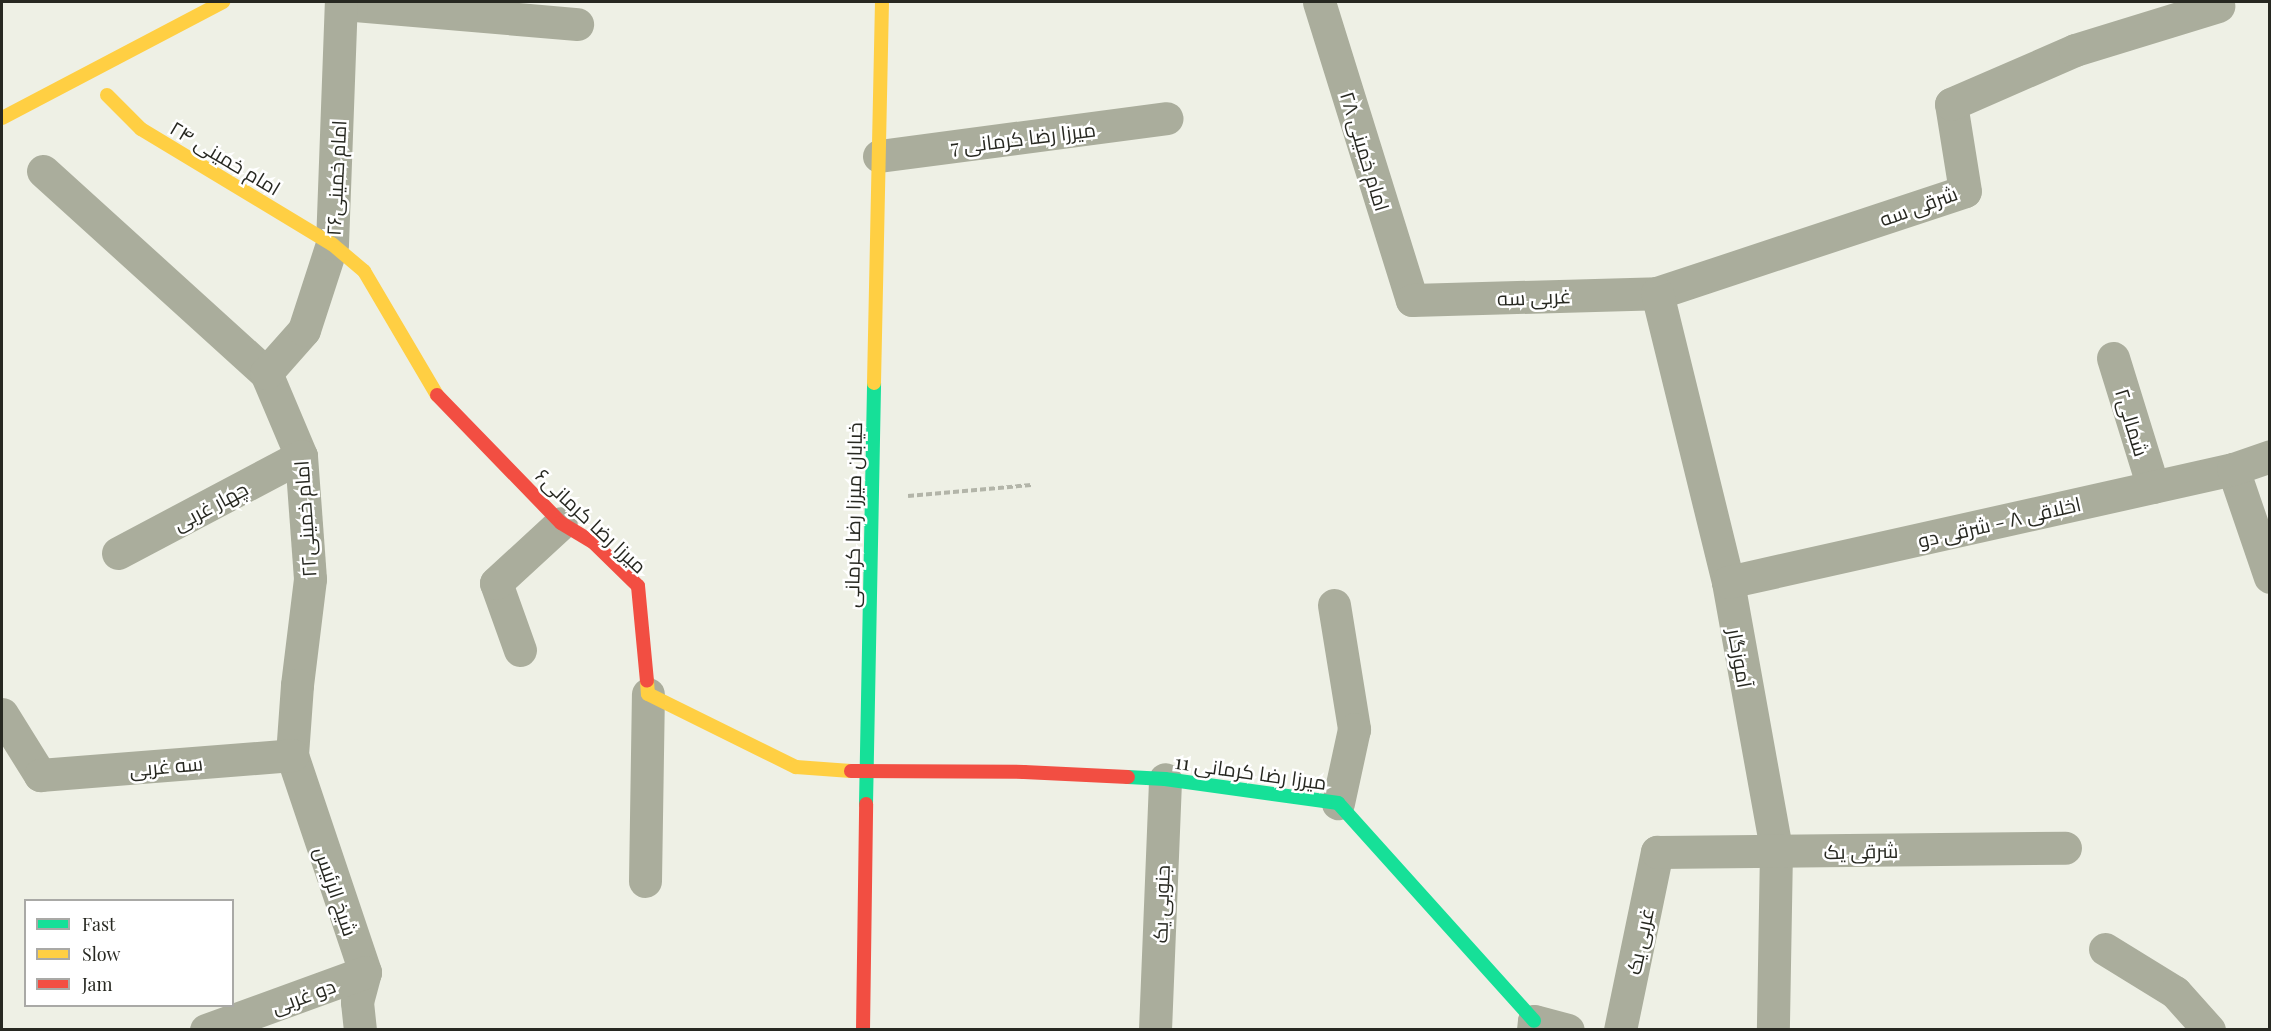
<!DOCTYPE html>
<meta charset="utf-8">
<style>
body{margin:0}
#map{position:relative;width:2271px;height:1031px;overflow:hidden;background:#eef0e5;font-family:"Playfair Display",Cairo,serif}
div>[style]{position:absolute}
.path>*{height:4px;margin-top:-2px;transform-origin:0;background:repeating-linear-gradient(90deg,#b3b5a9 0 6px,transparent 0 9px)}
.street>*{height:33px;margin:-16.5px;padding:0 16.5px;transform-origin:16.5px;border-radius:16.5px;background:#aaad9c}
.fast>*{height:14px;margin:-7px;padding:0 7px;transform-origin:7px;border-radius:7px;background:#16e098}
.slow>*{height:14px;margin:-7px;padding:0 7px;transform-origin:7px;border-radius:7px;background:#ffcf43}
.jam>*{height:14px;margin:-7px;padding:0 7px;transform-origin:7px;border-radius:7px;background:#f24e42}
span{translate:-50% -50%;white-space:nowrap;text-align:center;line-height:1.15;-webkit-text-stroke:5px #fff;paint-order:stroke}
.street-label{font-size:20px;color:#272821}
.frame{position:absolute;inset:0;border:3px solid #272821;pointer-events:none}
.legend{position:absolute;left:24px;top:899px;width:210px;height:108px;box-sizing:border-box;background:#fff;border:2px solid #a9a9a6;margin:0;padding:8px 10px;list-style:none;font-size:18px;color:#272821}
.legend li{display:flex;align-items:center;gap:12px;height:30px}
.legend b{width:30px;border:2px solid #a9a9a6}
</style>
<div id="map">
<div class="path">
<div style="left:908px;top:496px;width:124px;rotate:-5.1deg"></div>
</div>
<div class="street">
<div style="left:1319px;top:2px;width:312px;rotate:72.7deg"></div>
<div style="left:1412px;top:300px;width:245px;rotate:-1.6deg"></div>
<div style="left:1657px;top:293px;width:324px;rotate:-18.3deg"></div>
<div style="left:1965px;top:191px;width:88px;rotate:-99.1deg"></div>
<div style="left:1951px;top:104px;width:135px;rotate:-23.5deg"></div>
<div style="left:2075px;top:50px;width:150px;rotate:-17.1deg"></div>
<div style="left:343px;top:4px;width:235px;rotate:4.9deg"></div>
<div style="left:879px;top:156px;width:290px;rotate:-7.5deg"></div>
<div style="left:43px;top:171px;width:301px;rotate:42.2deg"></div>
<div style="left:266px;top:373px;width:90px;rotate:67.1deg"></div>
<div style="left:301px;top:456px;width:123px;rotate:85.8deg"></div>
<div style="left:310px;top:579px;width:107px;rotate:97deg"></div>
<div style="left:297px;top:685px;width:70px;rotate:94.1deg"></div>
<div style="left:292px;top:755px;width:229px;rotate:71.4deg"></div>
<div style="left:365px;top:972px;width:31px;rotate:105deg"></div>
<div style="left:357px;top:1002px;width:28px;rotate:84deg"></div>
<div style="left:1657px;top:293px;width:298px;rotate:76.2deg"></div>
<div style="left:1728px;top:582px;width:272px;rotate:79.8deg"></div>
<div style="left:1776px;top:850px;width:180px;rotate:91deg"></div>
<div style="left:2113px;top:358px;width:135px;rotate:72.8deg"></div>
<div style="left:266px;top:373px;width:57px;rotate:-48.5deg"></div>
<div style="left:304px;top:330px;width:90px;rotate:-72deg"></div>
<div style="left:332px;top:244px;width:242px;rotate:-87.9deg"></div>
<div style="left:2233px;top:469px;width:114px;rotate:71.1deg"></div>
<div style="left:118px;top:553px;width:207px;rotate:-27.9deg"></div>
<div style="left:1728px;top:582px;width:517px;rotate:-12.61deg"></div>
<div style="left:2233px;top:469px;width:39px;rotate:-19deg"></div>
<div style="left:1334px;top:605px;width:126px;rotate:80.8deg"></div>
<div style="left:1354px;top:729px;width:76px;rotate:102.2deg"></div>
<div style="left:520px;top:650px;width:71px;rotate:-109.7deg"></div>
<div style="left:496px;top:583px;width:88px;rotate:-42.7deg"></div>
<div style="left:2px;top:714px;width:72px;rotate:58.1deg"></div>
<div style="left:40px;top:775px;width:253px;rotate:-4.5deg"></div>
<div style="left:645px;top:881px;width:187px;rotate:-89.1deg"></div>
<div style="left:2105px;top:949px;width:82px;rotate:31.6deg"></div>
<div style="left:2175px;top:992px;width:51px;rotate:48.2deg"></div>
<div style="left:206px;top:1030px;width:169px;rotate:-20deg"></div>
<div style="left:1155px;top:1030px;width:251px;rotate:-87.7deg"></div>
<div style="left:1533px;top:1030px;width:9px;rotate:-84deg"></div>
<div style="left:1534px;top:1021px;width:35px;rotate:15deg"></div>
<div style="left:1620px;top:1030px;width:182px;rotate:-78.3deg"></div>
<div style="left:1657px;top:852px;width:408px;rotate:-0.6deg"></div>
</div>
<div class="fast">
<div style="left:1128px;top:777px;width:37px;rotate:3deg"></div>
<div style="left:1165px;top:779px;width:175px;rotate:7.9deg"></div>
<div style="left:1338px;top:803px;width:293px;rotate:48deg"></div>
<div style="left:866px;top:804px;width:421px;rotate:-88.9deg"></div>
</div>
<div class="slow">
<div style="left:107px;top:95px;width:48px;rotate:45deg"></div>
<div style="left:141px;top:129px;width:223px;rotate:31.1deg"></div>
<div style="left:332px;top:244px;width:42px;rotate:40.2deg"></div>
<div style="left:364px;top:271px;width:144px;rotate:59.5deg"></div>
<div style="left:2px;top:118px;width:250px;rotate:-27.7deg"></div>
<div style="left:874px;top:383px;width:381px;rotate:-88.8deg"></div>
<div style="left:647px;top:681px;width:13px;rotate:86deg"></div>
<div style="left:648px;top:694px;width:165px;rotate:26.3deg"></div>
<div style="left:796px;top:767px;width:55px;rotate:4.2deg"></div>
</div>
<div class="jam">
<div style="left:437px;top:395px;width:178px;rotate:45.9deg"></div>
<div style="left:561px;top:523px;width:37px;rotate:31deg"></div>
<div style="left:593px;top:542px;width:63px;rotate:44.4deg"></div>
<div style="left:638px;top:586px;width:95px;rotate:84.6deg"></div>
<div style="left:851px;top:771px;width:173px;rotate:0.3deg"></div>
<div style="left:1024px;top:772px;width:104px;rotate:2.8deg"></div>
<div style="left:863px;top:1030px;width:226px;rotate:-89.2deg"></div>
</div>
<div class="street-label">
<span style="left:1023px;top:137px;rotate:-7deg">میرزا رضا کرمانی 7</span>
<span style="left:1366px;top:151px;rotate:73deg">امام خمینی ۲۸</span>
<span style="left:226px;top:157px;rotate:31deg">امام خمینی ۲۴</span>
<span style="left:335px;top:178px;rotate:-87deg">امام خمینی۲۶</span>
<span style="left:1918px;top:205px;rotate:-20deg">شرقی سه</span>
<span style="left:1534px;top:296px;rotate:-2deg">غربی سه</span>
<span style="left:2133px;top:422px;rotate:73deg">شمالی۲</span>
<span style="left:210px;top:505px;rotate:-28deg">چهار غربی</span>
<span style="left:852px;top:515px;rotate:-89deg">خیابان میرزا رضا کرمانی</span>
<span style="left:304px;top:519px;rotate:-94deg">امام خمینی۲۲</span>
<span style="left:592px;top:520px;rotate:43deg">میرزا رضا کرمانی۶</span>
<span style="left:1999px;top:521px;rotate:-13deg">اخلاقی ۸ - شرقی دو</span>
<span style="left:1741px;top:658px;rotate:80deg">آموزگار</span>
<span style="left:166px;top:765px;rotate:-5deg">سه غربی</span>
<span style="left:1251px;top:771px;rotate:8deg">میرزا رضا کرمانی 11</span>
<span style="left:1861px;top:850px;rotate:-1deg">شرقی یک</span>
<span style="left:337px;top:891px;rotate:71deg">شیخ الرئیس</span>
<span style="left:1160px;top:904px;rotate:-88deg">جنوبی یک</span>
<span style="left:1639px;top:941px;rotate:-78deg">غربی یک</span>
<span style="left:303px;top:995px;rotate:-20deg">دو غربی</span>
</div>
<div class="frame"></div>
<ul class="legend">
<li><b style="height:8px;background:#16e098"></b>Fast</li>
<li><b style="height:8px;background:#ffcf43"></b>Slow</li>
<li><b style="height:8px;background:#f24e42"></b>Jam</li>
</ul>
</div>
